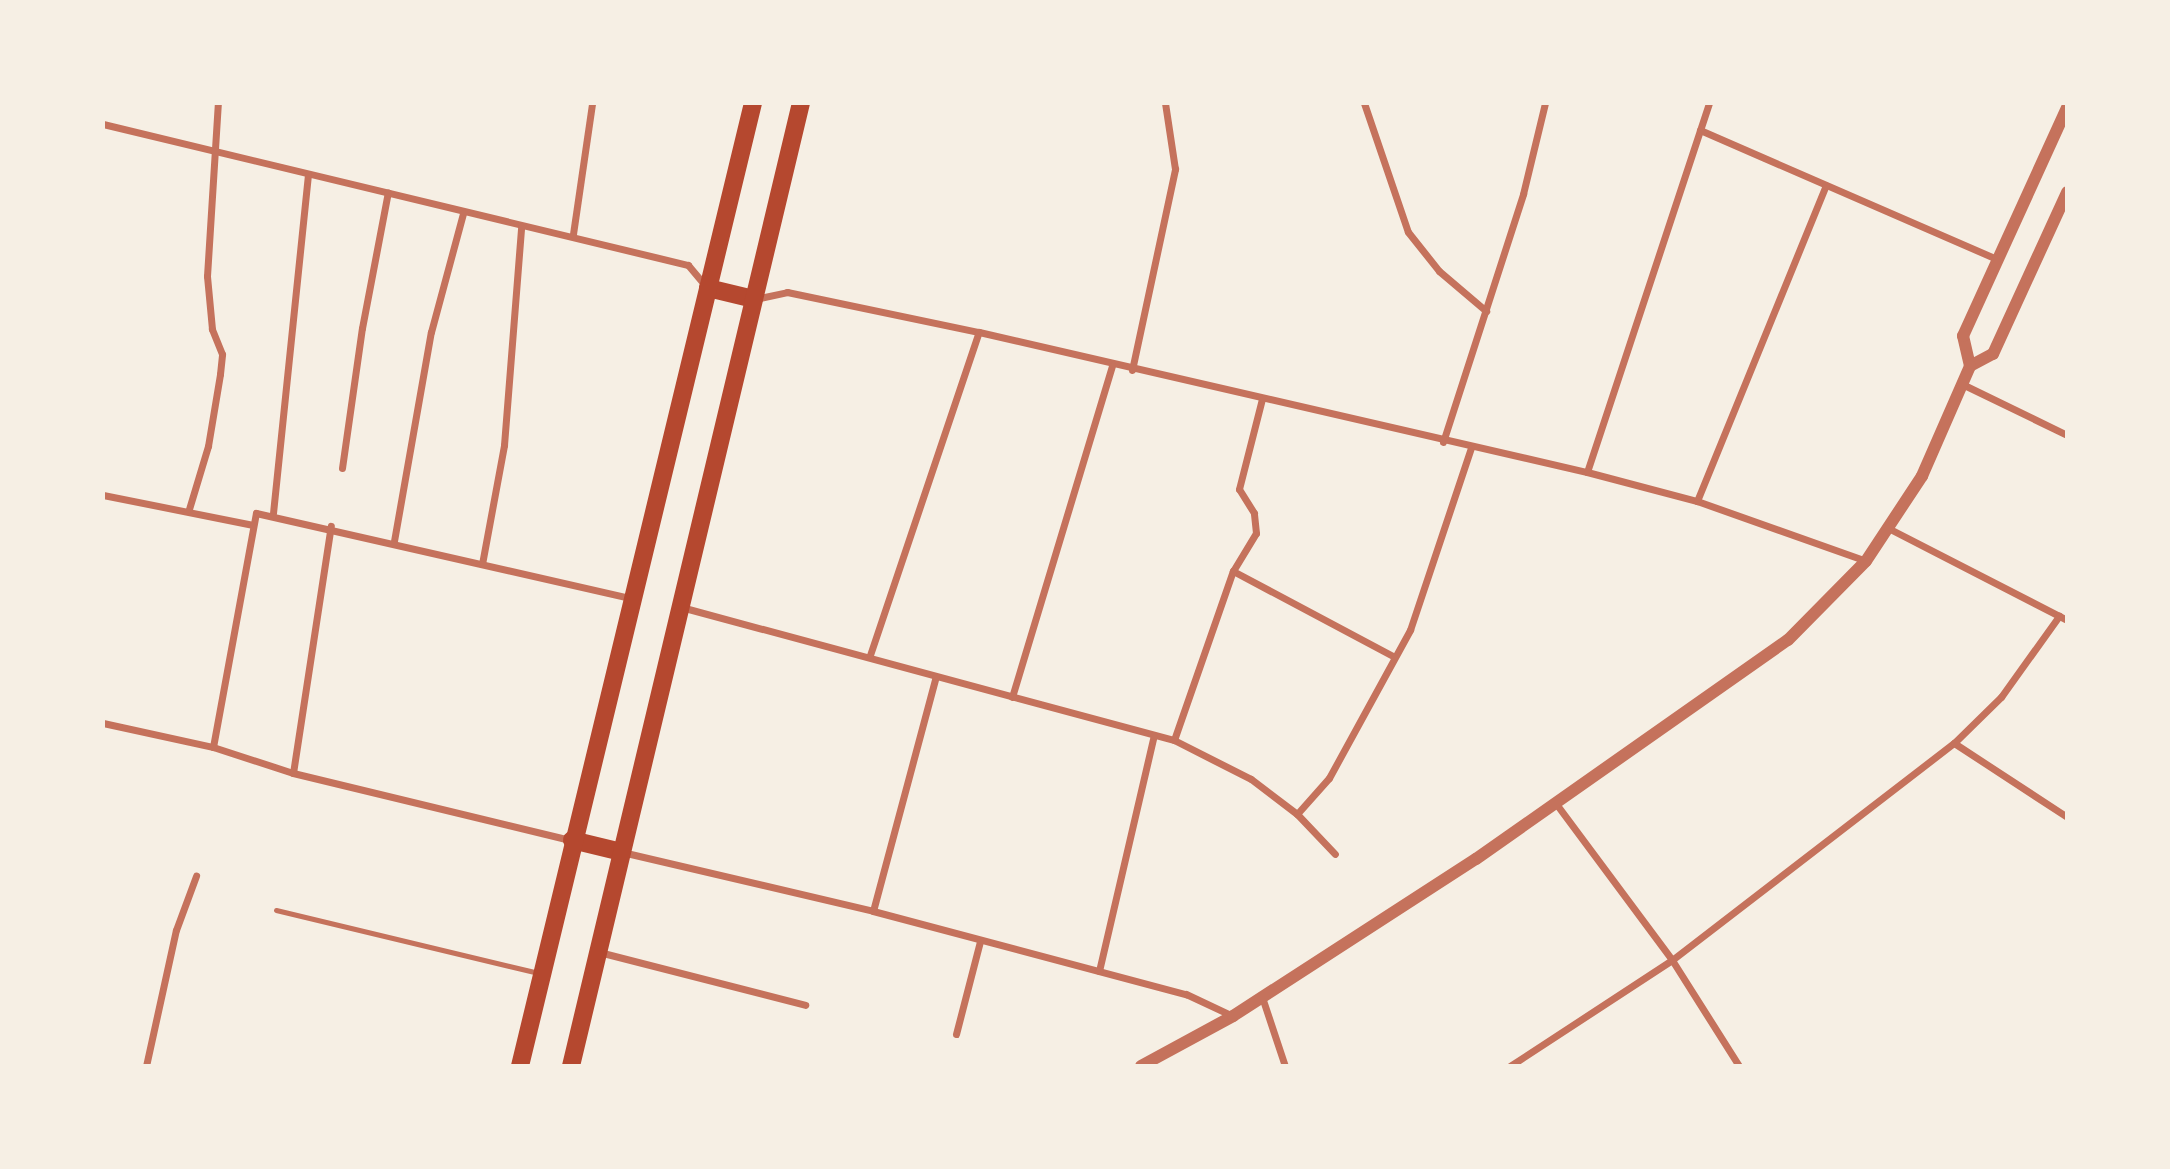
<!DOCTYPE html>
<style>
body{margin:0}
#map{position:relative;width:2170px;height:1169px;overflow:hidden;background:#f6efe4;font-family:Mulish,sans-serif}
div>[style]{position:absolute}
.service>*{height:5px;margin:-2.5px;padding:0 2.5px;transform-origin:2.5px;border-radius:2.5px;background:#c5725c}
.minor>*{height:7px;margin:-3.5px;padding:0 3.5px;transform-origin:3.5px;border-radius:3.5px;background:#c5725c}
.tertiary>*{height:12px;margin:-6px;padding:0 6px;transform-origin:6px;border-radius:6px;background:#c5725c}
.trunk>*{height:18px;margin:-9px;padding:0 9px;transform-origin:9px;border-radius:9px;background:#b5482f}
span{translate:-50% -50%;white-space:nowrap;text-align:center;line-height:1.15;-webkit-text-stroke:5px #f6efe4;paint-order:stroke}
.frame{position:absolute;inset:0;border:105px solid #f6efe4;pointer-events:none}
</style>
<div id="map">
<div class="service">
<div style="left:276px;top:910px;width:269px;rotate:13.5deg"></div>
</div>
<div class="minor">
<div style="left:1364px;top:103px;width:136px;rotate:71.2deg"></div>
<div style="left:1408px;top:232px;width:50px;rotate:51.5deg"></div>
<div style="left:1439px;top:271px;width:62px;rotate:40.4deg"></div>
<div style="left:103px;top:124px;width:602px;rotate:13.55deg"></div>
<div style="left:688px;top:265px;width:30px;rotate:50deg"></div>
<div style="left:1700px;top:130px;width:323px;rotate:23.5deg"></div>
<div style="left:573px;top:234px;width:132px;rotate:-81.7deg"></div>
<div style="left:755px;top:299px;width:33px;rotate:-12deg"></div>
<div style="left:787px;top:292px;width:196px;rotate:11.8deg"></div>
<div style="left:979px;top:332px;width:624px;rotate:12.97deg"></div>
<div style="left:1587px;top:472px;width:114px;rotate:14.8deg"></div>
<div style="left:1697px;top:501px;width:179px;rotate:19.5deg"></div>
<div style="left:1132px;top:370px;width:206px;rotate:-77.9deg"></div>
<div style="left:1175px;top:169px;width:67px;rotate:-98.6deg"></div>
<div style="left:1962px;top:384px;width:117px;rotate:25.9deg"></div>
<div style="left:1443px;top:442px;width:261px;rotate:-72.1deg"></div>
<div style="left:1523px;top:194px;width:94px;rotate:-76.4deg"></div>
<div style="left:342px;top:468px;width:141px;rotate:-81.9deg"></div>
<div style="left:362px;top:328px;width:138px;rotate:-79.2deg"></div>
<div style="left:1587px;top:472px;width:389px;rotate:-71.7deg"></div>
<div style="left:103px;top:495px;width:153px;rotate:11.3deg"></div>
<div style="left:1697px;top:501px;width:341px;rotate:-67.8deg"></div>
<div style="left:189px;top:509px;width:66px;rotate:-73.2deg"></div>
<div style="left:208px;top:446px;width:73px;rotate:-80.5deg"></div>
<div style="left:220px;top:374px;width:20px;rotate:-84deg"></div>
<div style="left:222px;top:354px;width:27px;rotate:-112deg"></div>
<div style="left:212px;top:329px;width:53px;rotate:-95.4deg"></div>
<div style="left:207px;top:276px;width:173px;rotate:-86.4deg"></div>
<div style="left:273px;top:513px;width:340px;rotate:-84.1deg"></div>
<div style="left:1888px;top:528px;width:201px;rotate:27.2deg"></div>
<div style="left:394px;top:541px;width:212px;rotate:-80deg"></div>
<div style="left:431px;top:332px;width:123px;rotate:-74.9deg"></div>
<div style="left:482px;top:564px;width:121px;rotate:-79.5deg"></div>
<div style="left:504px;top:445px;width:219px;rotate:-85.5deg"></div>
<div style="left:1233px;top:571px;width:181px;rotate:28deg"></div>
<div style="left:681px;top:607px;width:511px;rotate:15.1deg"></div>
<div style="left:1174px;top:740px;width:86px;rotate:26.9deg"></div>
<div style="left:1251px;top:779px;width:58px;rotate:37.3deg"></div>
<div style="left:1297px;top:814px;width:55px;rotate:46.5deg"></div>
<div style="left:870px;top:655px;width:341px;rotate:-71.4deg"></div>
<div style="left:1012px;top:697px;width:346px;rotate:-73.2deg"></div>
<div style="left:103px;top:723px;width:113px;rotate:12.3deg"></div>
<div style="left:213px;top:747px;width:84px;rotate:18deg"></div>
<div style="left:293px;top:773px;width:286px;rotate:13.6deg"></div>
<div style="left:1174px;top:740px;width:179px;rotate:-70.8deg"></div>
<div style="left:1233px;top:571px;width:44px;rotate:-58.8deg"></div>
<div style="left:1256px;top:533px;width:20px;rotate:-96deg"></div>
<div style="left:1254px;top:513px;width:28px;rotate:-122deg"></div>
<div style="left:1239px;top:489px;width:93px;rotate:-75.7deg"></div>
<div style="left:1954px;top:743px;width:135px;rotate:33.2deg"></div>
<div style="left:213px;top:747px;width:238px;rotate:-79.6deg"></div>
<div style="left:256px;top:513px;width:385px;rotate:12.8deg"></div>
<div style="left:293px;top:773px;width:250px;rotate:-81.3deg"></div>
<div style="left:1557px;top:805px;width:193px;rotate:53.4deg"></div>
<div style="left:1672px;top:960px;width:125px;rotate:57.7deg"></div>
<div style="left:1297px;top:814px;width:48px;rotate:-48.4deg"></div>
<div style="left:1329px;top:778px;width:169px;rotate:-61.3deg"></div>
<div style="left:1410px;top:630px;width:192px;rotate:-71.5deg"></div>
<div style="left:622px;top:852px;width:258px;rotate:13.2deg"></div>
<div style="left:873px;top:911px;width:324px;rotate:14.9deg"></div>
<div style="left:1186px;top:994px;width:52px;rotate:25.1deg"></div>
<div style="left:873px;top:911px;width:243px;rotate:-75deg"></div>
<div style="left:599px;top:952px;width:213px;rotate:14.4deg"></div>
<div style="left:1099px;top:971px;width:242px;rotate:-76.9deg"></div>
<div style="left:1262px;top:997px;width:73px;rotate:71.6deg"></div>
<div style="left:956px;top:1034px;width:96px;rotate:-75.5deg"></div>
<div style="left:146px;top:1066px;width:139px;rotate:-77.6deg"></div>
<div style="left:176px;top:930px;width:58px;rotate:-69.7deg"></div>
<div style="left:1510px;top:1066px;width:194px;rotate:-33.2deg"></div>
<div style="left:1672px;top:960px;width:356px;rotate:-37.6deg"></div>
<div style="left:1954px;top:743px;width:66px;rotate:-44.4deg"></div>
<div style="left:2001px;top:697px;width:100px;rotate:-54.4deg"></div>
</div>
<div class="tertiary">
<div style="left:1970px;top:366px;width:31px;rotate:-103deg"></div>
<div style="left:1963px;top:336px;width:251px;rotate:-65.5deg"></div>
<div style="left:1970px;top:366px;width:26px;rotate:-28deg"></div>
<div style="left:1993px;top:354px;width:178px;rotate:-65.4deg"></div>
<div style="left:1141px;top:1066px;width:105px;rotate:-28.5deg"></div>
<div style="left:1233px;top:1016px;width:289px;rotate:-32.9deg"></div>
<div style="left:1476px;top:859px;width:381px;rotate:-35.1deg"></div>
<div style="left:1788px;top:640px;width:111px;rotate:-45.4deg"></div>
<div style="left:1866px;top:561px;width:102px;rotate:-56.6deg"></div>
<div style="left:1922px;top:476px;width:120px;rotate:-66.4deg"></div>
</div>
<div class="trunk">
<div style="left:708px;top:288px;width:47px;rotate:13.4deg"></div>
<div style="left:572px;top:840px;width:51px;rotate:13.5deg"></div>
<div style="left:520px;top:1066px;width:991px;rotate:-76.4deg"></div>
<div style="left:571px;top:1066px;width:990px;rotate:-76.57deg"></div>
</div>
<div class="frame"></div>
</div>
